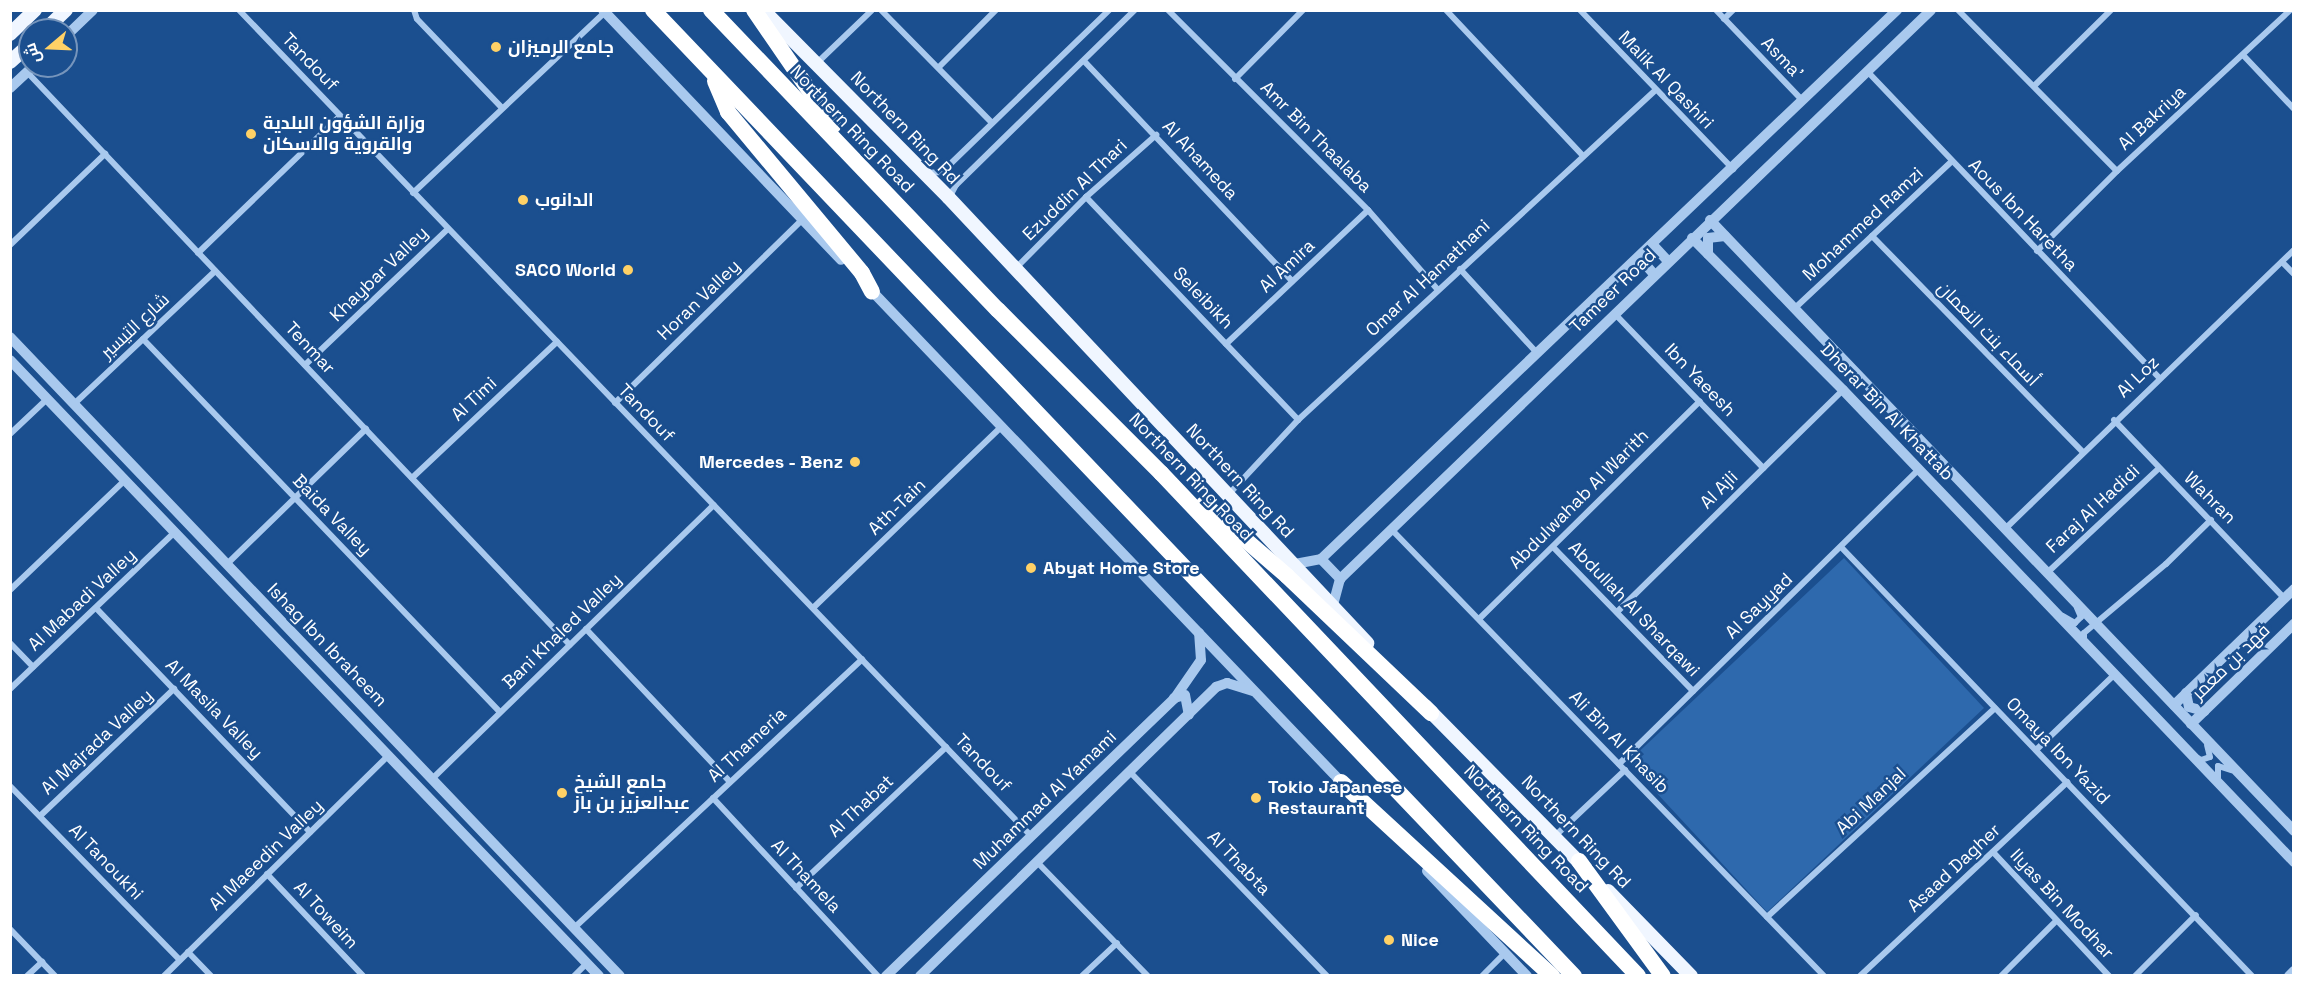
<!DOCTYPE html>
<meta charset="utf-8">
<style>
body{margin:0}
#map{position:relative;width:2304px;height:986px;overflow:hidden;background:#1b4f8f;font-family:"Space Grotesk",Cairo,sans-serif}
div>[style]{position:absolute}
.green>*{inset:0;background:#2e69ad}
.minor>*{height:6px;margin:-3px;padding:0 3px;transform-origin:3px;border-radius:3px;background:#a9c9ee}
.tertiary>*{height:10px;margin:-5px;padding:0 5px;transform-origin:5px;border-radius:5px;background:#a9c9ee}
.primary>*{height:14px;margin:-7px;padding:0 7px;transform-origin:7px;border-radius:7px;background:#f0f6ff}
.motorway>*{height:16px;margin:-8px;padding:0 8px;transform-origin:8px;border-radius:8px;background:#fff}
.dots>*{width:16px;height:16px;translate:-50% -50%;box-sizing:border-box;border:3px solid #1b4f8f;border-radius:50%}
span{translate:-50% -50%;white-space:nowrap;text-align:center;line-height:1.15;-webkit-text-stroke:5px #1b4f8f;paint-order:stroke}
.poi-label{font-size:18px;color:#fff;font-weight:700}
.left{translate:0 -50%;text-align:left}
.right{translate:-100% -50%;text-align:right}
.street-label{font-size:18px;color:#fff}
.frame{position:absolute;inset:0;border:12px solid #fff;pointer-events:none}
.north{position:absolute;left:18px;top:18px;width:60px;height:60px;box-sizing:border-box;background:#1b4f8f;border:2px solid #7695bc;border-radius:50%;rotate:251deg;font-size:16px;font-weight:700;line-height:24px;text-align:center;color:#fff}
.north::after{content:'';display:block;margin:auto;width:21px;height:27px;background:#ffd166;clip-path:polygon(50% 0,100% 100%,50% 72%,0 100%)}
</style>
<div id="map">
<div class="green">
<div style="clip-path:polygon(1844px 558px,1984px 708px,1767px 912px,1628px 762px)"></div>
</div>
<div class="minor">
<div style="left:239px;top:10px;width:1144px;rotate:46.2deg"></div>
<div style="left:414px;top:10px;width:9px;rotate:72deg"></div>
<div style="left:417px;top:19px;width:123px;rotate:46.3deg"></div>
<div style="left:881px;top:10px;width:158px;rotate:45.5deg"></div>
<div style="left:1168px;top:10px;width:283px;rotate:45deg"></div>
<div style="left:1368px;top:210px;width:106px;rotate:48.8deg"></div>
<div style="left:1446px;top:10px;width:199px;rotate:46.8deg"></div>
<div style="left:1580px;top:10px;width:221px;rotate:46.1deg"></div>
<div style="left:1716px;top:10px;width:124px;rotate:46.3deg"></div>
<div style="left:1958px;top:10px;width:226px;rotate:45.4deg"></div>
<div style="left:1724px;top:19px;width:13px;rotate:-45deg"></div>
<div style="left:2243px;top:55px;width:74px;rotate:46.6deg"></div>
<div style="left:1084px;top:61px;width:303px;rotate:46.6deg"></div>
<div style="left:817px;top:63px;width:76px;rotate:-43.9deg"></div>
<div style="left:939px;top:67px;width:81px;rotate:-45deg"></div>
<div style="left:1867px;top:71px;width:424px;rotate:46.4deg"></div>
<div style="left:27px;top:72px;width:789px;rotate:46.54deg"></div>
<div style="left:1235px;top:79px;width:97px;rotate:-45.4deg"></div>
<div style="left:2034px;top:86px;width:108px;rotate:-44.6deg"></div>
<div style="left:942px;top:172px;width:19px;rotate:43deg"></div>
<div style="left:926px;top:173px;width:16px;rotate:-4deg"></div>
<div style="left:942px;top:172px;width:233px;rotate:-44.1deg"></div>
<div style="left:413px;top:193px;width:264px;rotate:-43.3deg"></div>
<div style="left:1086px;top:197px;width:308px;rotate:46.4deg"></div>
<div style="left:949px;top:198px;width:15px;rotate:-62deg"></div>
<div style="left:956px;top:185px;width:250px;rotate:-44.4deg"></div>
<div style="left:1872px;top:236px;width:302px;rotate:45.7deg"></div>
<div style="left:10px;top:245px;width:132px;rotate:-43.8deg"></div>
<div style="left:2037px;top:251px;width:113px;rotate:-45deg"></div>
<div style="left:2117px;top:171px;width:236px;rotate:-42.9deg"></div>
<div style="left:198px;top:253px;width:197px;rotate:-44deg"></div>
<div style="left:2282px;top:262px;width:17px;rotate:45deg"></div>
<div style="left:1016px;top:268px;width:100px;rotate:-45.4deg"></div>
<div style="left:1086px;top:197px;width:94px;rotate:-41.5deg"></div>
<div style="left:1460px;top:269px;width:115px;rotate:47.5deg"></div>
<div style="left:1795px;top:308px;width:214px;rotate:-43.1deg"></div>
<div style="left:1615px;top:314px;width:214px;rotate:46.1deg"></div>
<div style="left:143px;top:339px;width:516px;rotate:46.26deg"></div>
<div style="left:1226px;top:344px;width:195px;rotate:-43.3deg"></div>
<div style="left:305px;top:365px;width:197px;rotate:-43.6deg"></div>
<div style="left:615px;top:403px;width:263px;rotate:-44.4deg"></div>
<div style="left:74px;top:404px;width:194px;rotate:-43.3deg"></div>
<div style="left:2114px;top:420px;width:246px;rotate:46.3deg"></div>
<div style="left:10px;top:434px;width:51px;rotate:-43.4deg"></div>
<div style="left:412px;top:478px;width:199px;rotate:-43.2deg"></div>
<div style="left:1229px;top:494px;width:101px;rotate:-47deg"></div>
<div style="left:1298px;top:420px;width:484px;rotate:-42.7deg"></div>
<div style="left:2006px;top:528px;width:400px;rotate:-44deg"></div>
<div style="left:1392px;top:530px;width:621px;rotate:45.91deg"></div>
<div style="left:1553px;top:547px;width:201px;rotate:45.8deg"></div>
<div style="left:1841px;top:547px;width:594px;rotate:46.23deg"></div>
<div style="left:227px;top:564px;width:194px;rotate:-44.2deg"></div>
<div style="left:2048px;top:572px;width:151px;rotate:-43.1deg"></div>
<div style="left:10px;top:590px;width:159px;rotate:-43.7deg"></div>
<div style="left:96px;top:608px;width:310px;rotate:46.3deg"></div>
<div style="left:813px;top:608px;width:261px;rotate:-43.9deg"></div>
<div style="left:1617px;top:612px;width:317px;rotate:-44.5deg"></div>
<div style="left:2063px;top:616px;width:14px;rotate:30deg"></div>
<div style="left:2075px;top:623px;width:8px;rotate:-45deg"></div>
<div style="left:2081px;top:617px;width:10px;rotate:-114deg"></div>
<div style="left:1479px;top:619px;width:310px;rotate:-44.6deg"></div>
<div style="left:586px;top:629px;width:210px;rotate:46.7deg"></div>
<div style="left:2084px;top:639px;width:6px;rotate:-90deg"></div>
<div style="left:2084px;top:633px;width:107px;rotate:-40.1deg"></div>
<div style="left:2166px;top:564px;width:63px;rotate:-44.4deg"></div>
<div style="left:10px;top:643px;width:33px;rotate:46deg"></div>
<div style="left:10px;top:689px;width:228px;rotate:-43.6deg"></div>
<div style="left:2036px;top:750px;width:108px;rotate:-43.9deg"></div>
<div style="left:2196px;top:757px;width:6px;rotate:31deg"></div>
<div style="left:2201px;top:760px;width:9px;rotate:-18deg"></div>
<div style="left:2210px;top:757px;width:12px;rotate:-104deg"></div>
<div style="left:1619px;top:764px;width:421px;rotate:-44.5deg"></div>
<div style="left:1130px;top:772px;width:284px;rotate:46deg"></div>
<div style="left:2218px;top:778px;width:12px;rotate:-90deg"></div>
<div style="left:2218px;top:766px;width:14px;rotate:17deg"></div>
<div style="left:432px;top:779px;width:393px;rotate:-44.2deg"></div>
<div style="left:10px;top:786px;width:243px;rotate:45.7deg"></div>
<div style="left:713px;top:798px;width:243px;rotate:47.2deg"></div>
<div style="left:40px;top:816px;width:185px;rotate:-43.5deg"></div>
<div style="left:1556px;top:835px;width:95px;rotate:-43.3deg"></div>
<div style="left:1993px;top:852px;width:170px;rotate:46.9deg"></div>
<div style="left:1037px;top:862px;width:159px;rotate:45.8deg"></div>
<div style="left:267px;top:874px;width:140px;rotate:46.7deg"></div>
<div style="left:796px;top:888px;width:206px;rotate:-43.2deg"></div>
<div style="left:1767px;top:917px;width:309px;rotate:-42.5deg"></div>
<div style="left:574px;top:928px;width:394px;rotate:-43deg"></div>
<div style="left:10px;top:929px;width:65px;rotate:46.2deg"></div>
<div style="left:188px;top:952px;width:33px;rotate:46deg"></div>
<div style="left:27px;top:976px;width:21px;rotate:-43deg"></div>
<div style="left:164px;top:976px;width:314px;rotate:-44.5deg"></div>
<div style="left:574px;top:976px;width:18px;rotate:-45deg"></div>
<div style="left:1082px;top:976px;width:48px;rotate:-43.3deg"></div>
<div style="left:1482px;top:976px;width:33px;rotate:-45deg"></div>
<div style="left:1860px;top:976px;width:284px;rotate:-43.1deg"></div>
<div style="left:2001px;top:976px;width:78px;rotate:-45deg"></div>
<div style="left:2135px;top:976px;width:86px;rotate:-45deg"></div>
</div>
<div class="tertiary">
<div style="left:603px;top:10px;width:345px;rotate:46.4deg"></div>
<div style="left:66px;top:36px;width:37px;rotate:-44deg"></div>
<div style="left:10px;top:88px;width:33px;rotate:-43deg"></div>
<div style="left:1710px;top:220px;width:845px;rotate:46.29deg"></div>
<div style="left:1692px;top:238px;width:214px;rotate:45.2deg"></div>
<div style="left:1843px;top:390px;width:653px;rotate:46.3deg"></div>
<div style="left:1652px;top:244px;width:23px;rotate:47deg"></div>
<div style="left:1708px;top:254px;width:16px;rotate:-90deg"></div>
<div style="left:1708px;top:238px;width:17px;rotate:-7deg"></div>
<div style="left:1639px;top:257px;width:23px;rotate:49deg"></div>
<div style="left:869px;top:288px;width:689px;rotate:46.29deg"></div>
<div style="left:10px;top:337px;width:883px;rotate:46.33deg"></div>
<div style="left:10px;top:360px;width:852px;rotate:46.28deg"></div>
<div style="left:1321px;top:559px;width:28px;rotate:46deg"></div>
<div style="left:1295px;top:564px;width:26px;rotate:-11deg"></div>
<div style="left:1321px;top:559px;width:796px;rotate:-43.63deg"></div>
<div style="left:1333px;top:605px;width:27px;rotate:-75deg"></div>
<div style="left:1340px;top:579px;width:820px;rotate:-43.91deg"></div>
<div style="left:2186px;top:693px;width:14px;rotate:78deg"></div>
<div style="left:2189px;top:707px;width:16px;rotate:15deg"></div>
<div style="left:1174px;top:698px;width:11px;rotate:-15deg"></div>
<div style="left:1185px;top:695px;width:20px;rotate:79deg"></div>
<div style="left:2174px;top:705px;width:167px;rotate:-44deg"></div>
<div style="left:2191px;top:724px;width:144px;rotate:-44.2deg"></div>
<div style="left:1427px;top:871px;width:145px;rotate:46.4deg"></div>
<div style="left:886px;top:976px;width:400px;rotate:-43.9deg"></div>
<div style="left:1174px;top:699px;width:47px;rotate:-55.3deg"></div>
<div style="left:1201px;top:660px;width:27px;rotate:-94deg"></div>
<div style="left:920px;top:976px;width:414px;rotate:-44.3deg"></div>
<div style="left:1216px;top:687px;width:12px;rotate:-20deg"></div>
<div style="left:1227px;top:683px;width:27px;rotate:17deg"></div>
<div style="left:2289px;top:976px;width:7px;rotate:-45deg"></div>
</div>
<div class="primary">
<div style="left:763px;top:10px;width:264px;rotate:45.3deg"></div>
<div style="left:949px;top:198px;width:611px;rotate:46.79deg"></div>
<div style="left:45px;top:30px;width:29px;rotate:-44deg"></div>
<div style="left:10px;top:34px;width:35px;rotate:-44deg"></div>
<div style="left:10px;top:62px;width:27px;rotate:-42deg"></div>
<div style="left:1425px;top:706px;width:226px;rotate:45.4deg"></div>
<div style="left:1608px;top:891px;width:119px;rotate:45.7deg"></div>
</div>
<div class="motorway">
<div style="left:653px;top:10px;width:1335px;rotate:46.37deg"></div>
<div style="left:711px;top:10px;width:415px;rotate:46.3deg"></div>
<div style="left:998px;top:310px;width:231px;rotate:45deg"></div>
<div style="left:1161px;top:473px;width:693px;rotate:46.52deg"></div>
<div style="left:754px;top:10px;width:140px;rotate:55.5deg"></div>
<div style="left:715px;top:81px;width:34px;rotate:67deg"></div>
<div style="left:728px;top:112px;width:209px;rotate:50.2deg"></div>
<div style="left:862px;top:273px;width:21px;rotate:62deg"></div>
<div style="left:1204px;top:504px;width:110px;rotate:40.9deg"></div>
<div style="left:1287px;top:576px;width:199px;rotate:43.6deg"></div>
<div style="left:1341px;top:782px;width:287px;rotate:42.6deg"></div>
<div style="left:1579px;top:861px;width:142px;rotate:53.9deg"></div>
</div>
<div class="dots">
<div style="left:496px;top:47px;background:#ffd166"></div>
<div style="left:251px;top:134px;background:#ffd166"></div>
<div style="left:523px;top:200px;background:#ffd166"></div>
<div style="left:628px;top:270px;background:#ffd166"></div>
<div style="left:855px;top:462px;background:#ffd166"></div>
<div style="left:1031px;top:568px;background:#ffd166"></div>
<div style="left:562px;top:793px;background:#ffd166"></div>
<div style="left:1256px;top:798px;background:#ffd166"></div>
<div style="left:1389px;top:940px;background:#ffd166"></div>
</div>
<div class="poi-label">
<span class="left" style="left:508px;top:47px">جامع الرميزان</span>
<span class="left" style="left:263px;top:134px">وزارة الشؤون البلدية<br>والقروية والاسكان</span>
<span class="left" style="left:535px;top:200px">الدانوب</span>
<span class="right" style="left:616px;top:270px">SACO World</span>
<span class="right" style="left:843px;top:462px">Mercedes - Benz</span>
<span class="left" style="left:1043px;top:568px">Abyat Home Store</span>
<span class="left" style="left:574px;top:793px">جامع الشيخ<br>عبدالعزيز بن باز</span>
<span class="left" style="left:1268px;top:798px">Tokio Japanese<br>Restaurant</span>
<span class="left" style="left:1401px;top:940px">Nice</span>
</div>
<div class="street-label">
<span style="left:1782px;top:58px;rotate:46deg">Asma'</span>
<span style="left:310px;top:62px;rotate:46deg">Tandouf</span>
<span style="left:1666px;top:80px;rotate:46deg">Malik Al Qashiri</span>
<span style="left:2152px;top:118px;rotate:-43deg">Al Bakriya</span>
<span style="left:905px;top:128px;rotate:46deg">Northern Ring Rd</span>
<span style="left:852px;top:129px;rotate:46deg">Northern Ring Road</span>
<span style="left:1316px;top:137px;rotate:45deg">Amr Bin Thaalaba</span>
<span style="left:1200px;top:160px;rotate:47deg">Al Ahameda</span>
<span style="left:1075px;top:190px;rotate:-44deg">Ezuddin Al Thari</span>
<span style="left:2023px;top:215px;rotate:46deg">Aous Ibn Haretha</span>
<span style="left:1863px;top:224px;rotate:-43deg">Mohammed Ramzi</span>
<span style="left:1287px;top:266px;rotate:-43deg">Al Amira</span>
<span style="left:379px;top:274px;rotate:-44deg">Khaybar Valley</span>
<span style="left:1428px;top:278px;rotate:-43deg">Omar Al Hamathani</span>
<span style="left:1613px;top:291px;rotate:-44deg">Tameer Road</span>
<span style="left:1203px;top:298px;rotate:46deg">Seleibikh</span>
<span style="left:699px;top:300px;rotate:-44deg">Horan Valley</span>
<span style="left:135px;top:326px;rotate:-43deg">شارع التيسير</span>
<span style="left:1988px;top:334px;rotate:46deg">أسماء بنت النعمان</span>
<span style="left:310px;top:348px;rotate:47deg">Tenmar</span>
<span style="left:2138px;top:377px;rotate:-44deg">Al Loz</span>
<span style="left:1700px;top:380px;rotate:46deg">Ibn Yaeesh</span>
<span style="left:474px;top:399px;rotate:-43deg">Al Timi</span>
<span style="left:1887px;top:412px;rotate:46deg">Dherar Bin Al Khattab</span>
<span style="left:646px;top:413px;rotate:46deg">Tandouf</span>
<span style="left:1191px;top:477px;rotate:46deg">Northern Ring Road</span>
<span style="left:1240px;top:481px;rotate:47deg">Northern Ring Rd</span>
<span style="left:1719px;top:490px;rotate:-45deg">Al Ajli</span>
<span style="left:2210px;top:498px;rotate:45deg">Wahran</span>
<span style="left:1579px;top:499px;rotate:-45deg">Abdulwahab Al Warith</span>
<span style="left:897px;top:507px;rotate:-44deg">Ath-Tain</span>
<span style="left:2093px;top:509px;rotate:-43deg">Faraj Al Hadidi</span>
<span style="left:332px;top:515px;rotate:46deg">Baida Valley</span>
<span style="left:82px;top:600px;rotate:-43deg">Al Mabadi Valley</span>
<span style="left:1759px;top:606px;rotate:-44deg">Al Sayyad</span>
<span style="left:1634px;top:609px;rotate:46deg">Abdullah Al Sharqawi</span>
<span style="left:562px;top:631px;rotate:-44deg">Bani Khaled Valley</span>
<span style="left:327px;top:645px;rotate:46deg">Ishag Ibn Ibraheem</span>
<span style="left:2231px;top:662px;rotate:-44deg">فهد بن معمر</span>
<span style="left:214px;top:709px;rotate:46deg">Al Masila Valley</span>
<span style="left:97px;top:742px;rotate:-43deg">Al Majrada Valley</span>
<span style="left:1619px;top:742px;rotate:46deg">Ali Bin Al Khasib</span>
<span style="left:747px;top:745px;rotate:-43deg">Al Thameria</span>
<span style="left:2058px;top:751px;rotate:46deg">Omaya Ibn Yazid</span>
<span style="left:983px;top:763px;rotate:46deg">Tandouf</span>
<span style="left:1045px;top:800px;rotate:-44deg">Muhammad Al Yamami</span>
<span style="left:1871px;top:801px;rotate:-43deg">Abi Manjal</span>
<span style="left:861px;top:806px;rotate:-43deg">Al Thabat</span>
<span style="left:1526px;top:829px;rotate:46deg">Northern Ring Road</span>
<span style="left:1576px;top:832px;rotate:46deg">Northern Ring Rd</span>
<span style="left:266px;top:855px;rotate:-44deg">Al Maeedin Valley</span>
<span style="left:106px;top:862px;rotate:46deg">Al Tanoukhi</span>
<span style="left:1239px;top:863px;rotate:46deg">Al Thabta</span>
<span style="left:1954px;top:868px;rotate:-43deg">Asaad Dagher</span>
<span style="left:806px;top:876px;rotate:47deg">Al Thamela</span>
<span style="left:2062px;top:904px;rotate:47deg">Ilyas Bin Modhar</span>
<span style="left:326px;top:915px;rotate:47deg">Al Toweim</span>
</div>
<div class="frame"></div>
<div class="north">ش</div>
</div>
